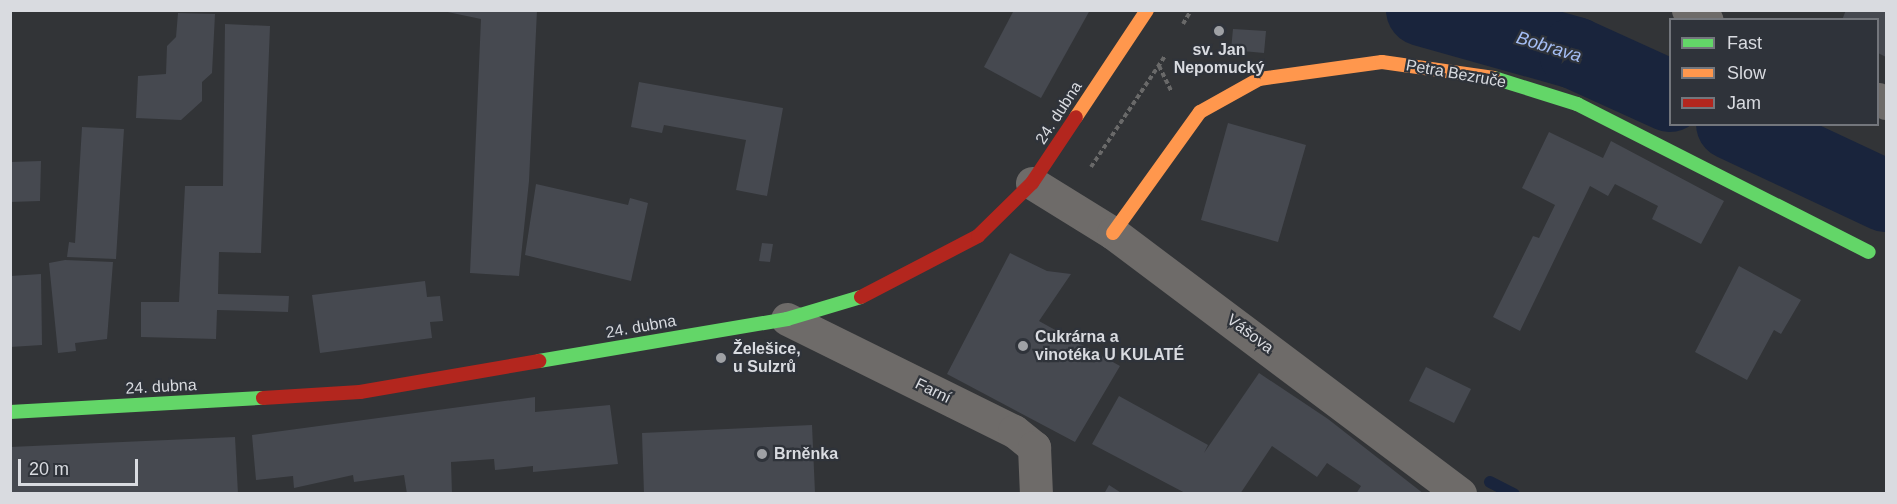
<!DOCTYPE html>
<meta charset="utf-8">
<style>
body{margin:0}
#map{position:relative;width:1897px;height:504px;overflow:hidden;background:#323437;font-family:Arial,sans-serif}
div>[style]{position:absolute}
.stream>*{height:12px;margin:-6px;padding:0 6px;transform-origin:6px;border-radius:6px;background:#19243c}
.river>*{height:72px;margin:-36px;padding:0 36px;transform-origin:36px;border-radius:36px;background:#19243c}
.building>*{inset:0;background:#464950}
.path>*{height:4px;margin-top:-2px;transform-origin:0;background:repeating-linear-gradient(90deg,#696969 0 4.5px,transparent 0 7.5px)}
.street>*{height:33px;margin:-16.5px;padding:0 16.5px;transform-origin:16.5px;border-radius:16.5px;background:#6e6b69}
.fast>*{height:14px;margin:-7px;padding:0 7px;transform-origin:7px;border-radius:7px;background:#63d668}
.slow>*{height:14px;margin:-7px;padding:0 7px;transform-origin:7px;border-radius:7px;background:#ff974d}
.jam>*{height:14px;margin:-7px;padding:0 7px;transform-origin:7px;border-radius:7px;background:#b3261e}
.dots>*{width:16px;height:16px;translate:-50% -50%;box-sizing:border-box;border:3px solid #2f333a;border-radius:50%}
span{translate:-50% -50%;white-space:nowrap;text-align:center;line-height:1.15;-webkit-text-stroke:4.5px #2f333a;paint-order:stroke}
.poi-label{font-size:16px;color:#d9dbe0;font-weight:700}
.left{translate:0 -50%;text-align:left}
.street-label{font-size:16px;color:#d9dbe0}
.water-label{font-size:18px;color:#a5bef5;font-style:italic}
.frame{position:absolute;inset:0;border:12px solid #d9dbe0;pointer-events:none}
.legend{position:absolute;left:1669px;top:18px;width:210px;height:108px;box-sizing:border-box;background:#2f333a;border:2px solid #73767c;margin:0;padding:8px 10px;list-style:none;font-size:18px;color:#d9dbe0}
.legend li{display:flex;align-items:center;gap:12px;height:30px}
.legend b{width:30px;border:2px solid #73767c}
.scale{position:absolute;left:18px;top:459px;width:120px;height:27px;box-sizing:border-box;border:3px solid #d9dbe0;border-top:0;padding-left:8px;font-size:18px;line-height:21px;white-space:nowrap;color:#d9dbe0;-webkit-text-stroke:4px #2f333a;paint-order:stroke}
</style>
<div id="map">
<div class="stream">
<div style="left:1490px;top:482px;width:27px;rotate:27deg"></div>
</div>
<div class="river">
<div style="left:1422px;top:10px;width:159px;rotate:15.7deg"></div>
<div style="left:1575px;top:53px;width:104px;rotate:24.4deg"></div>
<div style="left:1732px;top:124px;width:170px;rotate:25.1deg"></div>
</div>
<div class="building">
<div style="clip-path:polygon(438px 10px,537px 10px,529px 181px,519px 276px,470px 273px,481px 19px)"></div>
<div style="clip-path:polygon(1014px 10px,1090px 10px,1041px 98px,984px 67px)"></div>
<div style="clip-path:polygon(1846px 10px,1886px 10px,1886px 57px,1878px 53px,1878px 20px,1842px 20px)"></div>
<div style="clip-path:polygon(178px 13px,215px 14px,212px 73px,202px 82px,202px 101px,181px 120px,136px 118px,138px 76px,166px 74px,167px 46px,176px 37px)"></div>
<div style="clip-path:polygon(225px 24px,270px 26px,261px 253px,219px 252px,218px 294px,289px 296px,288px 312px,217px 310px,216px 339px,141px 337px,141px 302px,179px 302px,185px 186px,223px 186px)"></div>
<div style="clip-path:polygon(1233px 29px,1266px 31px,1264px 53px,1231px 50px)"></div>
<div style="clip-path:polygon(639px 82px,783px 108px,767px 196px,736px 190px,746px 140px,664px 125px,662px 133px,631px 127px)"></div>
<div style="clip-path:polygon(1228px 123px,1306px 145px,1278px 242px,1201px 220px)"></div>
<div style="clip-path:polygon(82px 127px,124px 129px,116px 259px,67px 257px,69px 242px,75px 243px)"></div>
<div style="clip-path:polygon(1549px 132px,1603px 158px,1611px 141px,1724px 201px,1701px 244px,1652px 219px,1658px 206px,1615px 184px,1608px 196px,1590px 186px,1520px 331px,1493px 317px,1533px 236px,1539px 238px,1555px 205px,1522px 188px)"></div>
<div style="clip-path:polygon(41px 161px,40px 201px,10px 202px,10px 162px)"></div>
<div style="clip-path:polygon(536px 184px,628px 205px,630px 198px,648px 203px,631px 281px,525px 255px)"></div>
<div style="clip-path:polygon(762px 243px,773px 244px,770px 262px,759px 261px)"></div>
<div style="clip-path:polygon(1010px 253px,1047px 271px,1071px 274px,1039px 321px,1120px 366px,1075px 442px,947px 374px)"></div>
<div style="clip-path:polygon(65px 260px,113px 262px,107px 339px,75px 343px,76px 351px,58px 353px,49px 263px)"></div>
<div style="clip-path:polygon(1739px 266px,1801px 300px,1781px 334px,1774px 330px,1747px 380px,1695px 352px)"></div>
<div style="clip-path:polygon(41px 274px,42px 345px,10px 347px,10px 276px)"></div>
<div style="clip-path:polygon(425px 281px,427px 297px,440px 296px,443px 321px,430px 322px,432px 338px,320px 353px,312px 295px)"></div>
<div style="clip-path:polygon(1426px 367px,1471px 389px,1454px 423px,1409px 401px)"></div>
<div style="clip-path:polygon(1259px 373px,1328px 419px,1424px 494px,1356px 494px,1361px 486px,1327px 463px,1317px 477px,1272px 446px,1240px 494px,1187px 494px,1092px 444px,1119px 396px,1208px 445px,1204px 453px)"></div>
<div style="clip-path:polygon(535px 397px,535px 412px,610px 405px,618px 464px,533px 472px,533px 466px,495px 470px,494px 459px,451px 462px,452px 494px,407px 494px,404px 475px,354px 482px,353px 475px,294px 488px,293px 476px,256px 480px,252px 435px)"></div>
<div style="clip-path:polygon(812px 425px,815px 493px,644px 494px,642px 433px)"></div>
<div style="clip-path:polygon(235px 437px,238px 494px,10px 494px,10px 447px)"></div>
<div style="clip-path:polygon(1109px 485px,1123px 494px,1104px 494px)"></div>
</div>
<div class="path">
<div style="left:1183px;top:24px;width:16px;rotate:-60deg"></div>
<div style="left:1159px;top:66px;width:28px;rotate:64deg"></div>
<div style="left:1091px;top:167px;width:133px;rotate:-56.3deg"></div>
</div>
<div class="street">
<div style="left:1688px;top:10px;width:21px;rotate:28deg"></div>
<div style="left:1878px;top:99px;width:9px;rotate:27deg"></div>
<div style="left:1032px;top:183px;width:95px;rotate:31.7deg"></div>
<div style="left:1113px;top:233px;width:434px;rotate:36.9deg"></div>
<div style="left:787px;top:319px;width:253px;rotate:26.3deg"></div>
<div style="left:1014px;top:431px;width:26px;rotate:39deg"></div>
<div style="left:1034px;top:447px;width:47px;rotate:87.6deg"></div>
</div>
<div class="fast">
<div style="left:1494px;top:78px;width:87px;rotate:17.4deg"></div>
<div style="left:1577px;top:104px;width:327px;rotate:26.9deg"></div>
<div style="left:539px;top:361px;width:252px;rotate:-9.6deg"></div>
<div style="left:787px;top:319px;width:77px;rotate:-16.6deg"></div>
<div style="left:10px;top:412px;width:253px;rotate:-3.2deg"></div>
</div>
<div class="slow">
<div style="left:1076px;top:117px;width:128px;rotate:-56.4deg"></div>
<div style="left:1113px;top:233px;width:149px;rotate:-54.3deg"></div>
<div style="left:1200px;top:112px;width:68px;rotate:-29.2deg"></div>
<div style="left:1259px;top:79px;width:124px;rotate:-7.9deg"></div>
<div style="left:1382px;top:62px;width:113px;rotate:8.1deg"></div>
</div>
<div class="jam">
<div style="left:861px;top:297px;width:132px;rotate:-27.5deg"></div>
<div style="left:978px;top:236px;width:76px;rotate:-44.5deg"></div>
<div style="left:1032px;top:183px;width:79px;rotate:-56.3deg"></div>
<div style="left:263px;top:398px;width:97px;rotate:-3.5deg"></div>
<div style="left:360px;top:392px;width:182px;rotate:-9.8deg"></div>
</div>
<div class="dots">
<div style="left:1219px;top:31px;background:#9fa1a5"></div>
<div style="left:1023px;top:346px;background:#9fa1a5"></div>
<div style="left:721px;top:358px;background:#9fa1a5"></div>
<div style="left:762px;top:454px;background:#9fa1a5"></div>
</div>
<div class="poi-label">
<span style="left:1219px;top:59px">sv. Jan<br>Nepomucký</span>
<span class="left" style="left:1035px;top:346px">Cukrárna a<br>vinotéka U KULATÉ</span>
<span class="left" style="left:733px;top:358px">Želešice,<br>u Sulzrů</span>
<span class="left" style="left:774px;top:454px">Brněnka</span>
</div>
<div class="street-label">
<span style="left:1456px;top:74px;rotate:10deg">Petra Bezruče</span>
<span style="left:1059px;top:113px;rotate:-57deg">24. dubna</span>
<span style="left:641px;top:327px;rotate:-10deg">24. dubna</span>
<span style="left:1250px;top:334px;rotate:37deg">Vášova</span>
<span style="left:161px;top:387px;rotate:-3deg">24. dubna</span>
<span style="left:933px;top:391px;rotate:26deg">Farní</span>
</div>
<div class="water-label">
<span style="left:1549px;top:47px;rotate:17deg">Bobrava</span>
</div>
<div class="frame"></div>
<ul class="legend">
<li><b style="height:8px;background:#63d668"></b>Fast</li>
<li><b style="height:8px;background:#ff974d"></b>Slow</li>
<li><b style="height:8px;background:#b3261e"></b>Jam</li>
</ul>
<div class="scale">20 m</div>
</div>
